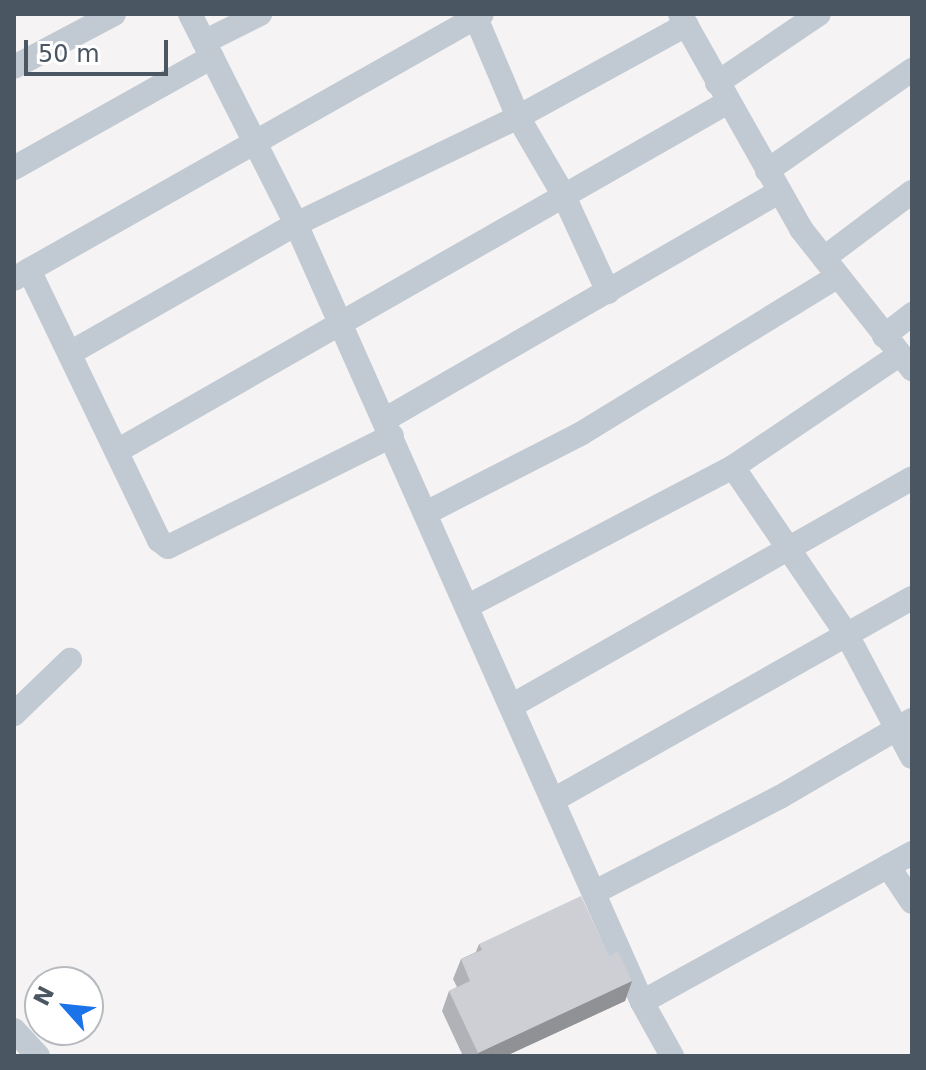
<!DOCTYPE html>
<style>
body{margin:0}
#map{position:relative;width:926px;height:1070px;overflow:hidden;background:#f5f3f3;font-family:"DejaVu Sans",sans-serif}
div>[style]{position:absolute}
.minor>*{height:24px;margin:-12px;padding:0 12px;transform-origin:12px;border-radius:12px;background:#c1cad2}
.wall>*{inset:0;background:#b0b2b7}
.shaded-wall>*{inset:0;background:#909195}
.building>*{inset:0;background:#cdcfd5}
span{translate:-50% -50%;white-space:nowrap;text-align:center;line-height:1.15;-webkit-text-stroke:7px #fff;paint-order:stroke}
.frame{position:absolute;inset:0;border:16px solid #4a5661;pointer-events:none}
.north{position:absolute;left:24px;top:966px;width:80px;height:80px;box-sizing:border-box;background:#fff;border:2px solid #b7bbc0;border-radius:50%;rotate:297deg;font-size:22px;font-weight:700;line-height:32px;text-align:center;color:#4a5661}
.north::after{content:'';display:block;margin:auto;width:28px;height:36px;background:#1a73e8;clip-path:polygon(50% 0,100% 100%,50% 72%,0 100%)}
.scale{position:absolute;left:24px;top:40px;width:144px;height:36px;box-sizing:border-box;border:4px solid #4a5661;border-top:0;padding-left:10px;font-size:24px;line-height:28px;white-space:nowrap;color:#4a5661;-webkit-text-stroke:6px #fff;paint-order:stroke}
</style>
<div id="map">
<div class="minor">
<div style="left:190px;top:14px;width:235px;rotate:63.2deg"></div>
<div style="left:296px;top:224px;width:851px;rotate:66.02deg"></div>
<div style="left:642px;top:1002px;width:62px;rotate:60.9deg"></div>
<div style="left:680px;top:14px;width:247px;rotate:60.6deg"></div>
<div style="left:801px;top:229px;width:179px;rotate:51.6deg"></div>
<div style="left:476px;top:18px;width:108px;rotate:67deg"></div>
<div style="left:518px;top:117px;width:89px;rotate:59.7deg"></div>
<div style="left:563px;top:194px;width:108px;rotate:65.3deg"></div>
<div style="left:204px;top:42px;width:63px;rotate:-26.6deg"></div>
<div style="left:14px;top:67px;width:113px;rotate:-27.9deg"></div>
<div style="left:717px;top:83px;width:123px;rotate:-34.1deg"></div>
<div style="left:14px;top:168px;width:227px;rotate:-29.3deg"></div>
<div style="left:767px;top:171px;width:177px;rotate:-34.9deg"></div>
<div style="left:824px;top:258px;width:110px;rotate:-36.9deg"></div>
<div style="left:29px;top:270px;width:520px;rotate:-29.47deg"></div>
<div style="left:14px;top:279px;width:17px;rotate:-31deg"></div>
<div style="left:29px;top:270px;width:300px;rotate:64.3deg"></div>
<div style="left:159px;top:540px;width:11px;rotate:38deg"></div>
<div style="left:168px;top:547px;width:250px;rotate:-26.4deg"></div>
<div style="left:884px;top:336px;width:36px;rotate:-38deg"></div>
<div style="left:70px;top:353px;width:260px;rotate:-29.7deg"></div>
<div style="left:296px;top:224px;width:246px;rotate:-25.7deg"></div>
<div style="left:518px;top:117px;width:192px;rotate:-28.7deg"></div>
<div style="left:384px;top:420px;width:456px;rotate:-30deg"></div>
<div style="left:117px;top:451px;width:704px;rotate:-29.73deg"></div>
<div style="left:733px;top:467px;width:203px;rotate:55.8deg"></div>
<div style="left:847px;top:635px;width:138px;rotate:62deg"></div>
<div style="left:426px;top:513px;width:175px;rotate:-27.1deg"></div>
<div style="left:582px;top:433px;width:300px;rotate:-31.5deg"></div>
<div style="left:468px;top:606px;width:299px;rotate:-27.7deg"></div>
<div style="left:733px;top:467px;width:200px;rotate:-34deg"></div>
<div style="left:513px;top:705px;width:459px;rotate:-29.6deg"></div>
<div style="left:14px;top:714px;width:78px;rotate:-44deg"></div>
<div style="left:555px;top:799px;width:410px;rotate:-29.4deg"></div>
<div style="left:888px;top:866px;width:43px;rotate:56.3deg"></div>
<div style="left:595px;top:892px;width:208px;rotate:-27.2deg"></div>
<div style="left:780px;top:797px;width:153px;rotate:-30.3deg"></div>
<div style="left:642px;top:1002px;width:308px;rotate:-28.9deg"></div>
<div style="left:14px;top:1030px;width:35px;rotate:47deg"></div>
</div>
<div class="wall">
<div style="clip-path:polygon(479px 944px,609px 956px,632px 981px,625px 1001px,506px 1056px,463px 1056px,442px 1011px,449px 991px,457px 987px,453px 979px,461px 959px,476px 952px)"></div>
</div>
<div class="shaded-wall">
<div style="clip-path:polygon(632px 981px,625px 1001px,506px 1056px,477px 1056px,478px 1053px)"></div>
</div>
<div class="building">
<div style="clip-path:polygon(581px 896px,609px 956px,618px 951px,632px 981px,478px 1053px,449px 991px,470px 981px,461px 959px,482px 950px,479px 944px)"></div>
</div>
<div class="frame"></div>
<div class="north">N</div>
<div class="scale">50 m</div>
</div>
